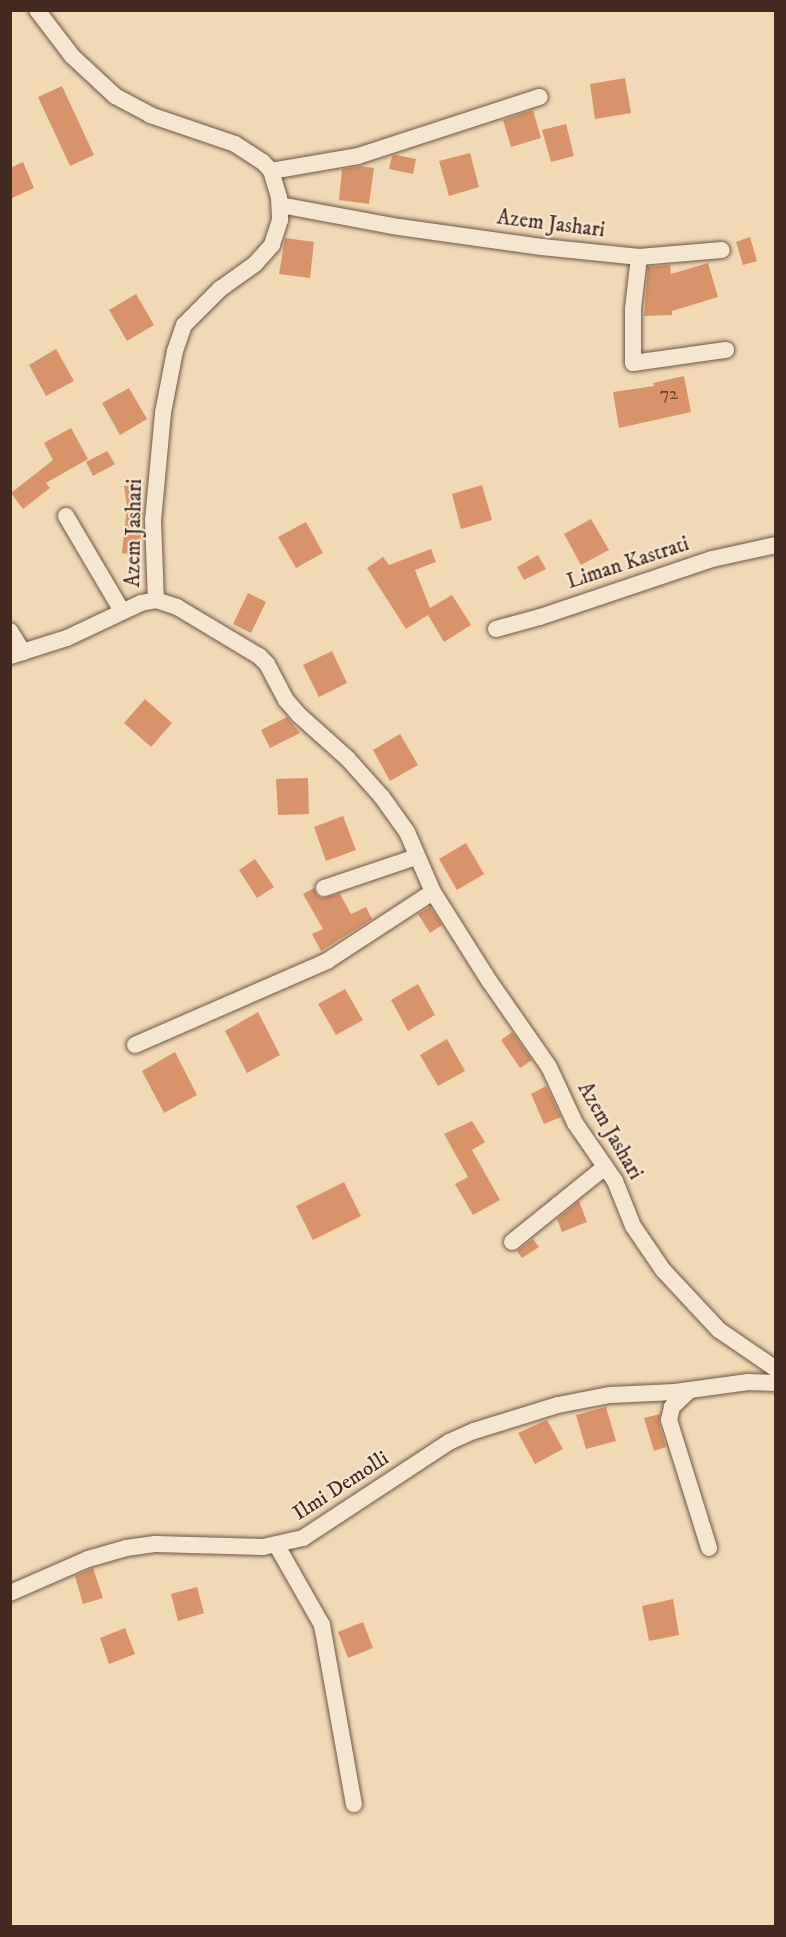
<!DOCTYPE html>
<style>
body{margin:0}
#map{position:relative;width:786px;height:1937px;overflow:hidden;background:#f2d9b5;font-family:"IM FELL DW Pica",serif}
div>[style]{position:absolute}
.building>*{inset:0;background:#d9936a}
.roads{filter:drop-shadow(0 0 2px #6e5645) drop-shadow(0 0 2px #6e5645)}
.minor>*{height:16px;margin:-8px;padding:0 8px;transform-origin:8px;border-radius:8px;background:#f7e6cf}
span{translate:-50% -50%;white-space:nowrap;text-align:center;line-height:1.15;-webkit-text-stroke:4.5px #f7e6cf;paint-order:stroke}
.number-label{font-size:18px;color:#684432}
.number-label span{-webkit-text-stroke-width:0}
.street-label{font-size:21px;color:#422a20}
.frame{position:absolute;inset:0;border:12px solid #422a20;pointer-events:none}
</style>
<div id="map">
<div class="building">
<div style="clip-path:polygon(625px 78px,631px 113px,595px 119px,590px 84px)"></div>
<div style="clip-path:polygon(62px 86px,94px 155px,70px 166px,38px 97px)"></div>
<div style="clip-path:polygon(533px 110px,541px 138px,511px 147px,503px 120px)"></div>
<div style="clip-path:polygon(566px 124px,574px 156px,551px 162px,542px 130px)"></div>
<div style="clip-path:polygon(470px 153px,479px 187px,449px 196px,439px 161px)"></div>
<div style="clip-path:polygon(396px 155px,416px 159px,413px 174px,389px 169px,392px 156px)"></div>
<div style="clip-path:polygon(23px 162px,34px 188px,10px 199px,10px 168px)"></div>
<div style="clip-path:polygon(360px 166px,374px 168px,369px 204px,339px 200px,342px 169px)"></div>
<div style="clip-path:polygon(750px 237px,757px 261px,743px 265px,736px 242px)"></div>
<div style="clip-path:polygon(285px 238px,314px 242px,310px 278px,279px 274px)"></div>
<div style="clip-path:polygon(708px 263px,718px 297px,672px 311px,672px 315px,644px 316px,648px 267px,670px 265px,671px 274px)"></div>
<div style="clip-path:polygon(136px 294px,154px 325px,127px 341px,109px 310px)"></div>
<div style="clip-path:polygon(56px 349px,74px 381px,46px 396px,29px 365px)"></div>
<div style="clip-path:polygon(684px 376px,691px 412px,619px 428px,613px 392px,654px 386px,653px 383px)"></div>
<div style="clip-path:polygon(129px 388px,147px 419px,120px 435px,102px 403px)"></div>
<div style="clip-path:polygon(71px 428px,88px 459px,46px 483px,50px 488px,23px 509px,11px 493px,53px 460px,44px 443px)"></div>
<div style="clip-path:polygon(107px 451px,115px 464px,93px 476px,86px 462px)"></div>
<div style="clip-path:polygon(139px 484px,143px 512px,141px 556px,122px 553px,127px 506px,124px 486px)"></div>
<div style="clip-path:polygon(482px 485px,492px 520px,461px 529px,452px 494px)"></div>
<div style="clip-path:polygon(591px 519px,609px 550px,581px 565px,564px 534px)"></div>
<div style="clip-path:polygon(306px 522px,323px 553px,296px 568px,278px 537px)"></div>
<div style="clip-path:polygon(431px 549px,436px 562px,415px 570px,430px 608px,452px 595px,471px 625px,444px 642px,428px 615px,406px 629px,367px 568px,383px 557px,389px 565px)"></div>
<div style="clip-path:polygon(538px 555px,546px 569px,524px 580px,517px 567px)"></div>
<div style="clip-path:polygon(248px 593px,266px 602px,251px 633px,233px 624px)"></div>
<div style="clip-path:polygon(332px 651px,347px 683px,319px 697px,303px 665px)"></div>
<div style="clip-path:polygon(145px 699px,172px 723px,151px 747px,124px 723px)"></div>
<div style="clip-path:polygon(287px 717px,300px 733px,270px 748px,261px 730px)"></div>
<div style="clip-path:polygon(400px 734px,418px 765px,390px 781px,373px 750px)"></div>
<div style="clip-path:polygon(308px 778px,309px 814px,278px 815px,276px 779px)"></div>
<div style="clip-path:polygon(343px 816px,356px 850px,326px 861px,314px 827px)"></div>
<div style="clip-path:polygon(466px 843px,484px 874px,457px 890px,439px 859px)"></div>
<div style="clip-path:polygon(255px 859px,274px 887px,257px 898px,239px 870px)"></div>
<div style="clip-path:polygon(314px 888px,317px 895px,321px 898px,340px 894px,351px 914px,366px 907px,372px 919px,321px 951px,312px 934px,323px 929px,303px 894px)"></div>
<div style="clip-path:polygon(430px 907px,442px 925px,430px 933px,418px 914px)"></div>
<div style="clip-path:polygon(418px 984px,435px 1015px,408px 1031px,391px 1000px)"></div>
<div style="clip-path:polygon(345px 989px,363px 1020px,336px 1035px,318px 1004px)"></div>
<div style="clip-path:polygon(258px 1012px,280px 1055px,247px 1073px,225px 1031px)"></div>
<div style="clip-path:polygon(512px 1032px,532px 1060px,520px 1068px,501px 1040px)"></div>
<div style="clip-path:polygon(447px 1039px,465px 1071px,438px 1086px,420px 1055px)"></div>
<div style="clip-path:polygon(175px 1052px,197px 1095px,164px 1113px,142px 1071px)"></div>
<div style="clip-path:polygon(546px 1086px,561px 1117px,544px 1124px,531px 1094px)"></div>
<div style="clip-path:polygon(472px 1121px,485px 1142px,472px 1150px,500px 1200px,473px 1215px,455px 1184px,468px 1177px,444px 1134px)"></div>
<div style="clip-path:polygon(344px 1182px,361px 1216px,313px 1240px,296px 1206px)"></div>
<div style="clip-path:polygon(579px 1201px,587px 1222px,562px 1232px,557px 1219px)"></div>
<div style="clip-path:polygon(533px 1239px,539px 1247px,522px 1258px,517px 1251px)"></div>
<div style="clip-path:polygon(606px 1407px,616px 1441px,586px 1449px,576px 1415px)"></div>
<div style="clip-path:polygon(660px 1414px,659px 1423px,666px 1447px,654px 1451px,644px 1418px)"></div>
<div style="clip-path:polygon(547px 1420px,563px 1449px,535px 1464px,518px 1433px)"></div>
<div style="clip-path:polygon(93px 1568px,103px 1598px,83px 1604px,75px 1576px)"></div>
<div style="clip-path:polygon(197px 1587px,204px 1613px,178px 1621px,171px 1594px)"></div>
<div style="clip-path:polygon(673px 1599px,679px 1635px,649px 1641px,642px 1606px)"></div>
<div style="clip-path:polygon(363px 1622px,373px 1648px,348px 1658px,338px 1632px)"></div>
<div style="clip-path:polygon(125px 1628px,135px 1654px,109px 1664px,100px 1638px)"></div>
</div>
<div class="roads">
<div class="minor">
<div style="left:37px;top:10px;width:58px;rotate:52.7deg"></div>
<div style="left:72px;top:56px;width:59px;rotate:42.9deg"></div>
<div style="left:115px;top:96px;width:40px;rotate:28deg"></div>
<div style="left:150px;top:115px;width:90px;rotate:18.8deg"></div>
<div style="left:235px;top:144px;width:33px;rotate:33deg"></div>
<div style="left:263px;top:162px;width:12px;rotate:48deg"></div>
<div style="left:271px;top:171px;width:28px;rotate:73deg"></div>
<div style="left:279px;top:198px;width:22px;rotate:87deg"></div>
<div style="left:280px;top:220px;width:26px;rotate:108deg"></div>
<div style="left:272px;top:245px;width:25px;rotate:132deg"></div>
<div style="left:255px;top:264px;width:43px;rotate:144.5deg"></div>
<div style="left:220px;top:289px;width:51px;rotate:135deg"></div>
<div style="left:184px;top:325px;width:28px;rotate:109deg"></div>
<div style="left:175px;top:351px;width:63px;rotate:101deg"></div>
<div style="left:163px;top:413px;width:107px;rotate:95.3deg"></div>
<div style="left:153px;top:520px;width:80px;rotate:87.9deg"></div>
<div style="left:271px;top:171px;width:88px;rotate:-9.8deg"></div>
<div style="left:358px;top:156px;width:191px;rotate:-18deg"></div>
<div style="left:280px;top:205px;width:121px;rotate:10.5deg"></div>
<div style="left:399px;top:227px;width:144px;rotate:8deg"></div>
<div style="left:542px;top:247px;width:98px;rotate:5.9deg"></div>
<div style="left:639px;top:257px;width:83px;rotate:-4.8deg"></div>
<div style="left:639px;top:257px;width:52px;rotate:96.6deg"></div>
<div style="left:633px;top:309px;width:54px;rotate:90deg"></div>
<div style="left:633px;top:363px;width:94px;rotate:-8deg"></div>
<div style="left:66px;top:516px;width:110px;rotate:59.5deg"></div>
<div style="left:496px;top:629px;width:46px;rotate:-15.3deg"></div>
<div style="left:540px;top:617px;width:182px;rotate:-18.6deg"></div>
<div style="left:712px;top:559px;width:66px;rotate:-12.3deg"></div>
<div style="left:10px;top:631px;width:25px;rotate:58deg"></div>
<div style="left:10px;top:656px;width:60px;rotate:-17.5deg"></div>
<div style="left:67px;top:638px;width:82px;rotate:-25.3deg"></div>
<div style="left:141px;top:603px;width:15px;rotate:-11deg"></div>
<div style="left:156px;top:600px;width:22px;rotate:18deg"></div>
<div style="left:177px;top:607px;width:96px;rotate:30.9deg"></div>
<div style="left:259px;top:656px;width:11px;rotate:45deg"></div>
<div style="left:267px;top:664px;width:41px;rotate:62.2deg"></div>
<div style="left:286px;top:700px;width:20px;rotate:49deg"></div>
<div style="left:299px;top:715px;width:66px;rotate:41.9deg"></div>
<div style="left:348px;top:759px;width:51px;rotate:48.2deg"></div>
<div style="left:382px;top:797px;width:43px;rotate:54.5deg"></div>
<div style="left:407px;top:832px;width:65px;rotate:66.6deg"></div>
<div style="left:433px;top:892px;width:107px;rotate:57.7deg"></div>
<div style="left:490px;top:982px;width:103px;rotate:55.2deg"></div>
<div style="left:549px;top:1067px;width:62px;rotate:65.1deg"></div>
<div style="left:575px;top:1123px;width:70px;rotate:55.4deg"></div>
<div style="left:615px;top:1181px;width:48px;rotate:68.2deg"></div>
<div style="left:633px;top:1226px;width:53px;rotate:55.7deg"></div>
<div style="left:663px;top:1270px;width:82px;rotate:47deg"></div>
<div style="left:719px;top:1330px;width:69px;rotate:34.4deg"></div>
<div style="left:324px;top:888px;width:97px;rotate:-18.6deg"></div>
<div style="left:135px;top:1045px;width:210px;rotate:-23.6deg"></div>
<div style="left:327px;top:961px;width:126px;rotate:-33.1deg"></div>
<div style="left:512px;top:1242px;width:119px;rotate:-38.9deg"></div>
<div style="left:690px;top:1390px;width:25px;rotate:137deg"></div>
<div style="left:672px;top:1407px;width:13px;rotate:103deg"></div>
<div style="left:669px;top:1420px;width:134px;rotate:72.6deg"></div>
<div style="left:277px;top:1546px;width:91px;rotate:60.3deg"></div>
<div style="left:322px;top:1625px;width:182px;rotate:79.9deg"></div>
<div style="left:10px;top:1593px;width:85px;rotate:-23.6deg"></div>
<div style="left:88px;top:1559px;width:40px;rotate:-16deg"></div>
<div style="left:126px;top:1548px;width:29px;rotate:-8deg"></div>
<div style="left:155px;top:1544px;width:108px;rotate:1.6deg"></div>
<div style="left:263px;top:1547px;width:41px;rotate:-12.7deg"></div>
<div style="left:303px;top:1538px;width:175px;rotate:-33.3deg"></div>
<div style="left:449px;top:1442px;width:27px;rotate:-24deg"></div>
<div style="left:474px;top:1431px;width:88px;rotate:-17.2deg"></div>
<div style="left:558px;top:1405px;width:53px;rotate:-10.9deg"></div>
<div style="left:610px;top:1395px;width:65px;rotate:-2.6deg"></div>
<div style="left:675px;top:1392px;width:74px;rotate:-7.8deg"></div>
<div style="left:748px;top:1382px;width:28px;rotate:2deg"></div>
</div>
</div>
<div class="number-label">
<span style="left:669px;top:394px">72</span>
</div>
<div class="street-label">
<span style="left:551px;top:224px;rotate:7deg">Azem Jashari</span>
<span style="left:134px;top:533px;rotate:-89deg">Azem Jashari</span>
<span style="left:628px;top:563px;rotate:-18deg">Liman Kastrati</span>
<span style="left:610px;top:1131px;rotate:60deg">Azem Jashari</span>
<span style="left:341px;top:1486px;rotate:-33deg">Ilmi Demolli</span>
</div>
<div class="frame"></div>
</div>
